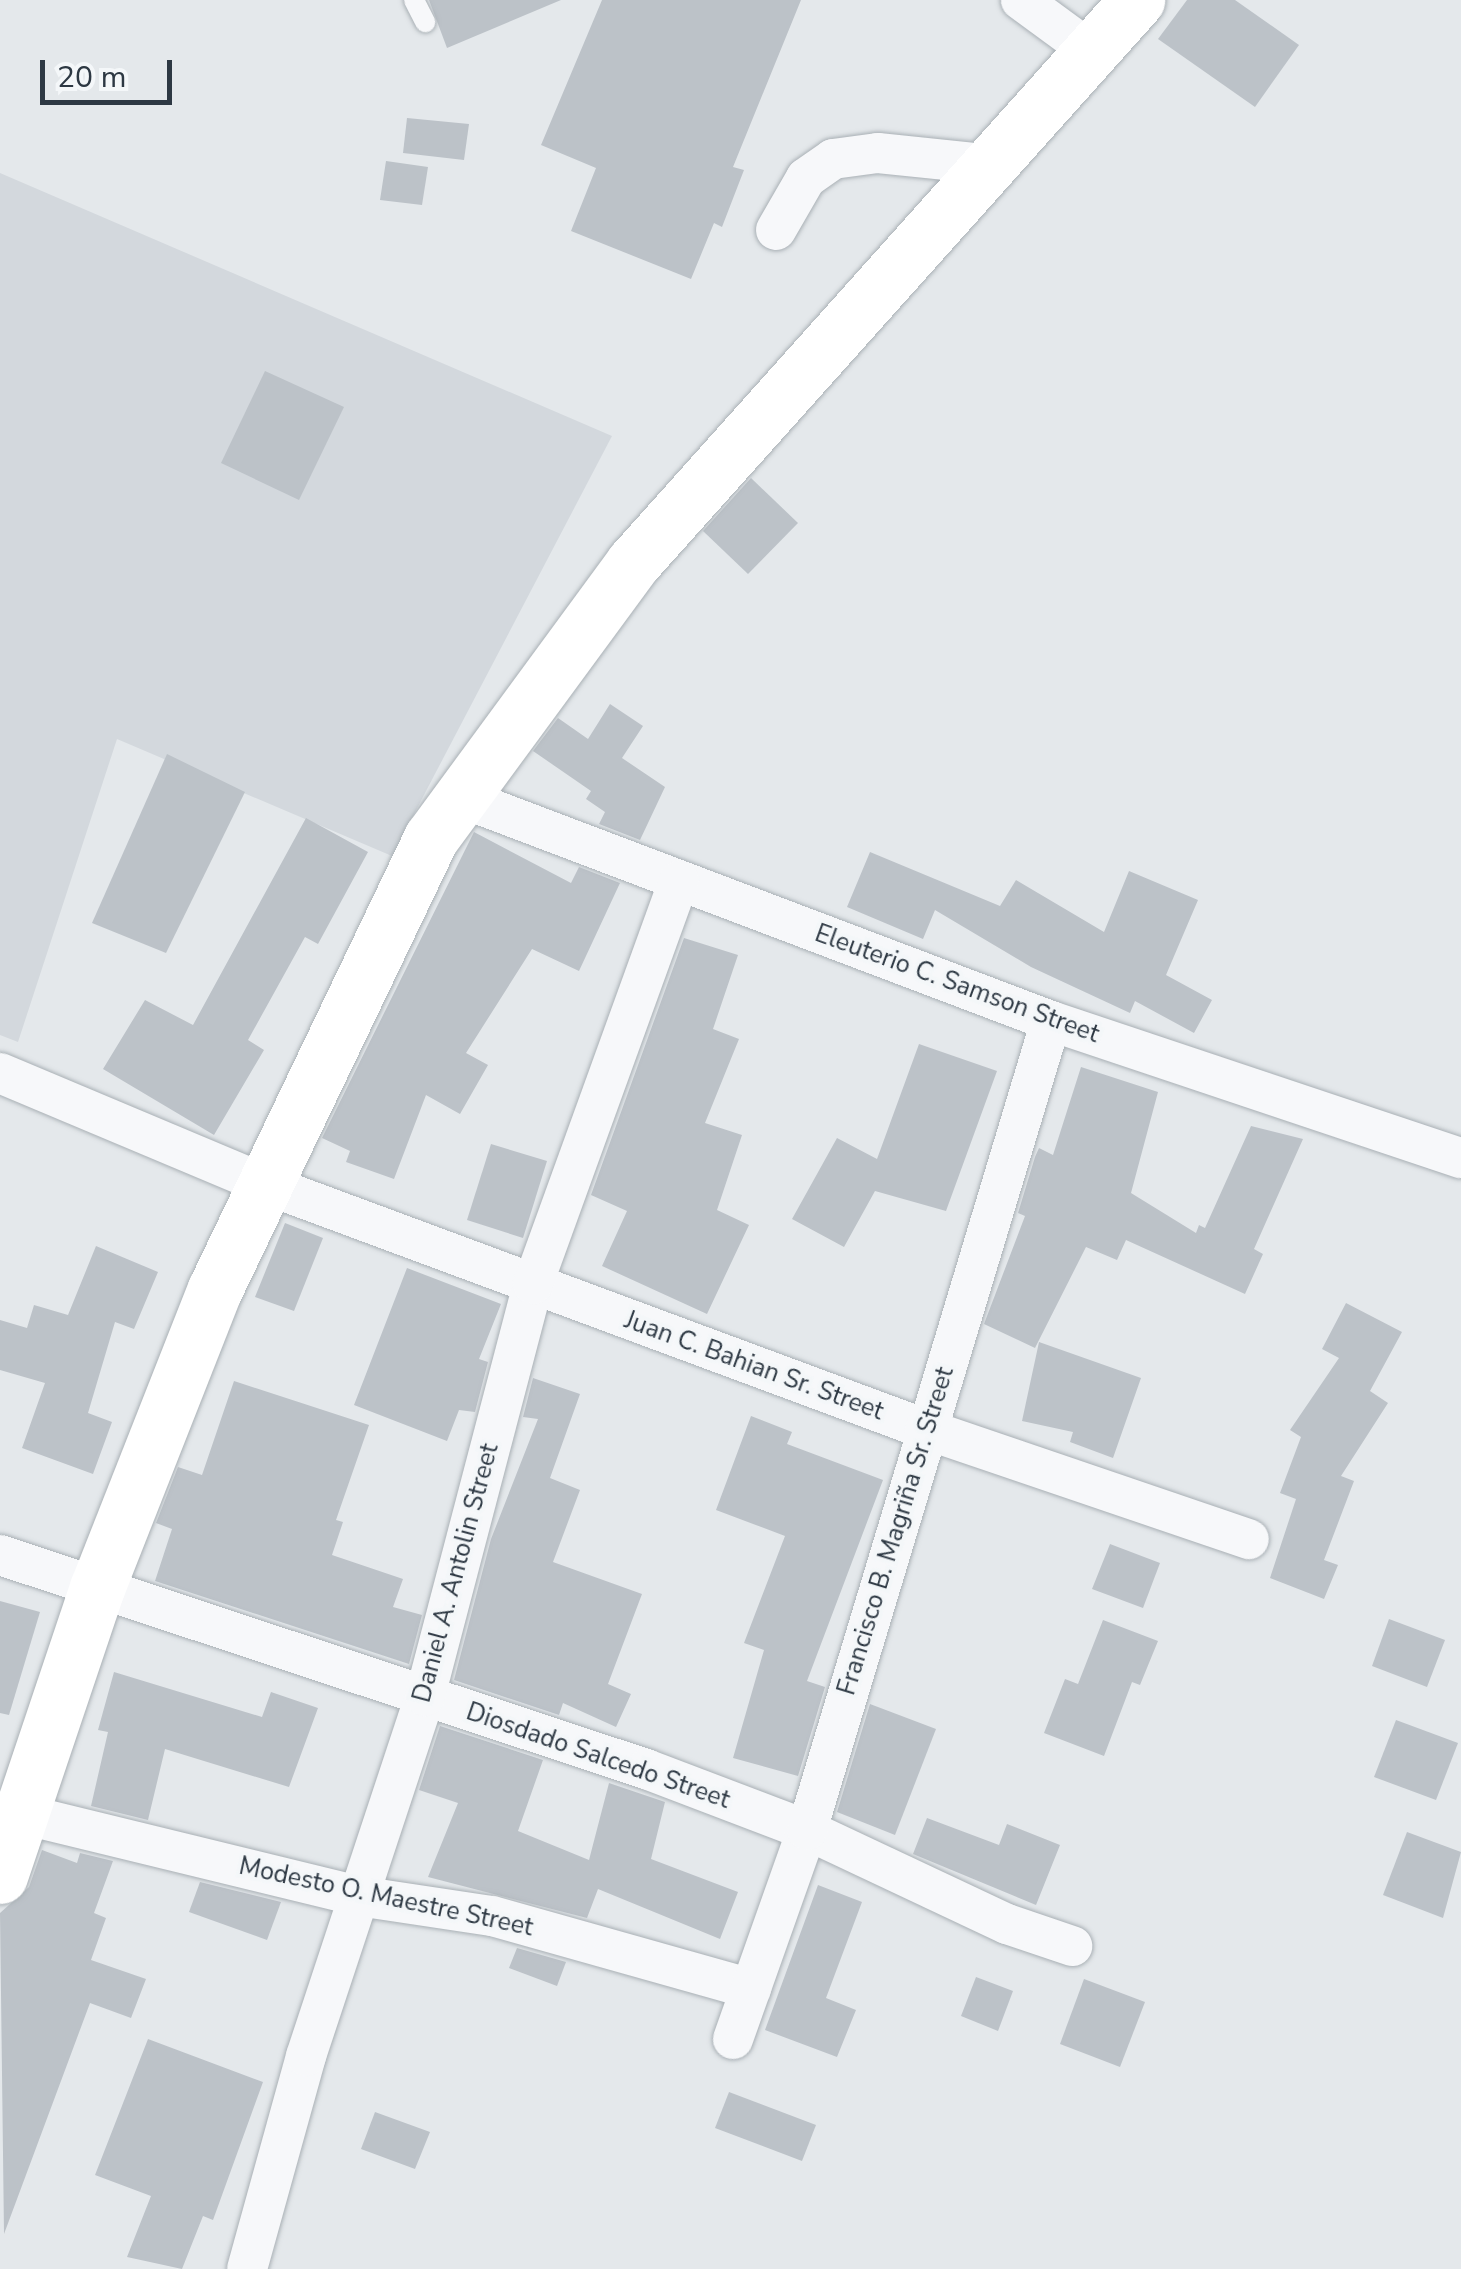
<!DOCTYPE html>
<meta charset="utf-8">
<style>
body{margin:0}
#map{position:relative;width:1461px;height:2269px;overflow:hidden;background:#e4e8eb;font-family:"Nunito Sans",sans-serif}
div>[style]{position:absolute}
.built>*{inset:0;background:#d3d8dd}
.building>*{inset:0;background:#bcc2c8}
.roads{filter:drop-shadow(0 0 2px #a9b0b5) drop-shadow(0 0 2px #a9b0b5)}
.lane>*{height:20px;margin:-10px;padding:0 10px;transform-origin:10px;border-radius:10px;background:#f7f8fa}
.street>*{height:40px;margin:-20px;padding:0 20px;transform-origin:20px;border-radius:20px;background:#f7f8fa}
.secondary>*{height:55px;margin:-27.5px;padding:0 27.5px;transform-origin:27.5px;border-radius:27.5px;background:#fff}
span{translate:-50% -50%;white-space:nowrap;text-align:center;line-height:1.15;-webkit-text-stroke:8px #f4f7f9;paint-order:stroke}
.street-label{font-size:25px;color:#2d3843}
.scale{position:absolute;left:40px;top:60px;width:132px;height:45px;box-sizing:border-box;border:5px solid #2d3843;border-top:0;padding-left:12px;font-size:30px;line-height:35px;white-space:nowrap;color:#2d3843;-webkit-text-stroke:8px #f4f7f9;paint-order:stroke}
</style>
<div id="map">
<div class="built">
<div style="clip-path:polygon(0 173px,612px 436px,392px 856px,117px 739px,18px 1042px,0 1035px)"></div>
</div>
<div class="building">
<div style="clip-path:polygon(429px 0,561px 0,447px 48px)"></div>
<div style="clip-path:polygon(602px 0,801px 0,733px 167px,744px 170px,722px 227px,714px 223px,691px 279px,571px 231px,596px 168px,541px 145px)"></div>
<div style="clip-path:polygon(1187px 0,1235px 0,1299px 45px,1255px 107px,1158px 39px)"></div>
<div style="clip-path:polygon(407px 118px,469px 124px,464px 160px,403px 153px)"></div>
<div style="clip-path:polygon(386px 161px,428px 167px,422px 205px,380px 200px)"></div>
<div style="clip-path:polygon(265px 371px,344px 407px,299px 500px,221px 463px)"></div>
<div style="clip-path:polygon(751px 478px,798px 523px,748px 574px,703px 531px)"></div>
<div style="clip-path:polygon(610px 704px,643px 726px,622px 758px,665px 787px,640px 840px,599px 824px,605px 812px,586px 799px,591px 791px,533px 751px,558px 718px,588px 739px)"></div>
<div style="clip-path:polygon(167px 754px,245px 792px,166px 953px,92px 923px)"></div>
<div style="clip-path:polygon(306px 818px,368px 852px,318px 944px,305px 937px,248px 1040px,264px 1050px,214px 1135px,103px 1069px,145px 1000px,193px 1025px)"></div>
<div style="clip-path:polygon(474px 832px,571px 883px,579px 867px,620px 883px,579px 971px,532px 949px,466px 1053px,488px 1065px,460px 1114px,426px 1095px,394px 1179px,346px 1162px,350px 1151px,322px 1138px)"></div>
<div style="clip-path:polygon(870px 852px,1000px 906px,1016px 880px,1104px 932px,1129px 871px,1198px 900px,1166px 975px,1212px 1000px,1194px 1033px,1135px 1001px,1130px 1013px,1031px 967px,935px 910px,923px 939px,847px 907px)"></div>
<div style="clip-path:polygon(684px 938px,738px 955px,713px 1029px,739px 1039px,705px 1123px,742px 1135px,717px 1210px,749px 1225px,707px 1314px,602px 1266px,627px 1211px,591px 1195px)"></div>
<div style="clip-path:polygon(919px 1044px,997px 1071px,946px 1211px,875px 1191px,844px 1247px,792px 1219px,837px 1138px,877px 1159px)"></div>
<div style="clip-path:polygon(1081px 1067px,1158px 1092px,1131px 1193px,1196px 1233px,1199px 1225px,1205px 1228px,1251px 1126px,1303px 1139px,1254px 1249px,1263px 1254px,1245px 1294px,1126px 1240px,1117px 1260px,1086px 1247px,1035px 1348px,984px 1324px,1025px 1216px,1018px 1213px,1035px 1157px,1039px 1148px,1053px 1155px)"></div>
<div style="clip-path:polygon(491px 1144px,547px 1161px,523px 1238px,467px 1220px)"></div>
<div style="clip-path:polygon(285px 1223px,323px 1238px,294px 1311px,255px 1297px)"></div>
<div style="clip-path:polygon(96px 1246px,158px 1272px,134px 1329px,115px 1322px,88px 1413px,112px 1422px,93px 1474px,22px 1448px,45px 1383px,0 1370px,0 1320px,27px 1328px,34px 1305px,68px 1315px)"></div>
<div style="clip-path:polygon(407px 1268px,501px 1304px,479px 1359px,488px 1362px,475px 1412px,459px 1410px,447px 1441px,354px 1405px)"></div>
<div style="clip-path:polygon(1346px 1303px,1402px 1332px,1370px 1391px,1388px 1403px,1341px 1476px,1354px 1481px,1324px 1560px,1338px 1565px,1324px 1599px,1270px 1578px,1296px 1499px,1280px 1493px,1301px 1437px,1290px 1430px,1339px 1358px,1322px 1349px)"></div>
<div style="clip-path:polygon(1039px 1342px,1141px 1378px,1113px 1458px,1070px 1442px,1073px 1432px,1022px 1421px)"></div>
<div style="clip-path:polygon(533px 1378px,580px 1394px,550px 1478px,580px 1490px,553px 1562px,642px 1594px,608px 1684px,631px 1694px,616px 1727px,563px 1703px,559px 1715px,454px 1680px,491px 1539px,538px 1419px,523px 1417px)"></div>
<div style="clip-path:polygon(234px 1381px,369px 1425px,336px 1520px,343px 1522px,332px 1555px,403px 1579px,393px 1607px,422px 1615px,409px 1664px,155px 1581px,172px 1529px,156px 1523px,158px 1518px,178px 1467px,202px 1475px)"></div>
<div style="clip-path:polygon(751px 1416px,792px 1432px,787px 1444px,883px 1480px,807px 1681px,825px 1687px,798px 1776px,733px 1758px,764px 1650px,744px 1643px,785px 1536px,716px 1510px)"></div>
<div style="clip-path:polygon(1110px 1544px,1160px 1563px,1143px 1608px,1092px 1589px)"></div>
<div style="clip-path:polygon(0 1601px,40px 1612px,9px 1715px,0 1713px)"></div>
<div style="clip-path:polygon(1389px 1619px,1445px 1640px,1427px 1687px,1372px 1666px)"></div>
<div style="clip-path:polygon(1103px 1620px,1158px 1641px,1140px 1685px,1132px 1682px,1104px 1756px,1044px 1733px,1065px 1679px,1078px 1684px)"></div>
<div style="clip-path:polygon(114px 1672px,262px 1717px,271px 1692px,318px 1708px,289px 1787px,165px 1749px,148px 1820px,91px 1806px,108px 1732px,98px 1730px)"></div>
<div style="clip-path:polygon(870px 1704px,936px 1729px,895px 1835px,837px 1812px)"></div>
<div style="clip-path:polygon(1396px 1720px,1458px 1743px,1436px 1800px,1374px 1777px)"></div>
<div style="clip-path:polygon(440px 1726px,543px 1760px,518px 1831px,589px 1860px,609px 1783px,665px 1802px,651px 1859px,738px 1892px,720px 1939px,598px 1889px,587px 1918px,428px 1877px,458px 1803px,419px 1790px)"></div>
<div style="clip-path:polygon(927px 1818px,999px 1845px,1007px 1824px,1060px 1845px,1036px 1905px,913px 1854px)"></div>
<div style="clip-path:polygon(1407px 1832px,1461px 1852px,1443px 1918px,1383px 1895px)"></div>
<div style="clip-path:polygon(42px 1850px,77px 1863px,80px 1853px,113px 1861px,94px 1913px,106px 1918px,91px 1960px,146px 1979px,131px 2018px,90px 2003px,4px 2234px,0 1913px,29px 1887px)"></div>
<div style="clip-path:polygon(200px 1882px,281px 1902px,267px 1940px,189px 1912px)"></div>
<div style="clip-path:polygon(818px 1885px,862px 1902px,826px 1998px,856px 2010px,837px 2057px,765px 2030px)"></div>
<div style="clip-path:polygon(517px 1948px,566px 1962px,557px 1986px,509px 1968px)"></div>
<div style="clip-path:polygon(976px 1977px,1013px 1991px,998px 2031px,961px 2016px)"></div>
<div style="clip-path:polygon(1084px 1979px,1145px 2002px,1120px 2067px,1060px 2044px)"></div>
<div style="clip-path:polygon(148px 2039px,263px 2082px,213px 2220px,203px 2216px,182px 2269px,127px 2257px,151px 2196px,95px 2175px)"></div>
<div style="clip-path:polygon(729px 2092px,816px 2125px,802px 2161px,715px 2128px)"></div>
<div style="clip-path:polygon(375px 2112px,430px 2132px,415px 2169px,361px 2149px)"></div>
</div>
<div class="roads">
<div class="lane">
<div style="left:414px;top:0;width:25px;rotate:63deg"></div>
</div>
<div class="street">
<div style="left:1021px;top:0;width:88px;rotate:36.2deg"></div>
<div style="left:776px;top:230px;width:60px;rotate:-60deg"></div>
<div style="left:806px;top:178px;width:33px;rotate:-35deg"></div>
<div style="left:833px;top:159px;width:45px;rotate:-7.6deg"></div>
<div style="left:878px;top:153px;width:118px;rotate:5.9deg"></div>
<div style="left:457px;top:796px;width:635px;rotate:20.75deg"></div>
<div style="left:1051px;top:1021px;width:432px;rotate:18.5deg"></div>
<div style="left:0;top:1073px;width:284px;rotate:22.8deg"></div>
<div style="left:262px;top:1183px;width:707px;rotate:20.36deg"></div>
<div style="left:925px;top:1429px;width:342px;rotate:18.8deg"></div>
<div style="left:0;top:1555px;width:681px;rotate:18.33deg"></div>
<div style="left:646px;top:1769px;width:172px;rotate:20.8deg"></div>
<div style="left:807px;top:1830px;width:221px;rotate:25.2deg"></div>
<div style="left:1007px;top:1924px;width:69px;rotate:18.7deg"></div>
<div style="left:18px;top:1813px;width:350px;rotate:13.7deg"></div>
<div style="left:358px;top:1896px;width:135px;rotate:8.5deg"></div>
<div style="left:492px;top:1916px;width:269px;rotate:15.7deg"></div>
<div style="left:733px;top:2039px;width:222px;rotate:-70.5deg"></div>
<div style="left:807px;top:1830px;width:845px;rotate:-73.22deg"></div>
<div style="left:247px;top:2269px;width:221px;rotate:-74.5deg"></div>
<div style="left:306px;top:2056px;width:379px;rotate:-71.7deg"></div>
<div style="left:425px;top:1696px;width:426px;rotate:-75.3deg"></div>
<div style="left:533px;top:1284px;width:429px;rotate:-70.1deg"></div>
</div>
<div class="secondary">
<div style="left:0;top:1876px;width:304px;rotate:-71.4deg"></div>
<div style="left:97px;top:1588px;width:321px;rotate:-68.5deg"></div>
<div style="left:215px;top:1289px;width:500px;rotate:-64.41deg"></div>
<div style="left:431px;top:838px;width:341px;rotate:-53.7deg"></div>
<div style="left:633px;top:563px;width:756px;rotate:-48.16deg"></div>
</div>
</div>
<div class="street-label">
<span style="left:957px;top:984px;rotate:20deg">Eleuterio C. Samson Street</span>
<span style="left:754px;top:1366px;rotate:20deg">Juan C. Bahian Sr. Street</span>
<span style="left:896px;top:1531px;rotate:-73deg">Francisco B. Magriña Sr. Street</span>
<span style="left:456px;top:1573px;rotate:-75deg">Daniel A. Antolin Street</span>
<span style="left:598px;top:1756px;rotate:19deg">Diosdado Salcedo Street</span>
<span style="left:386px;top:1897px;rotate:12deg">Modesto O. Maestre Street</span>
</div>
<div class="scale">20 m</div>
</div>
